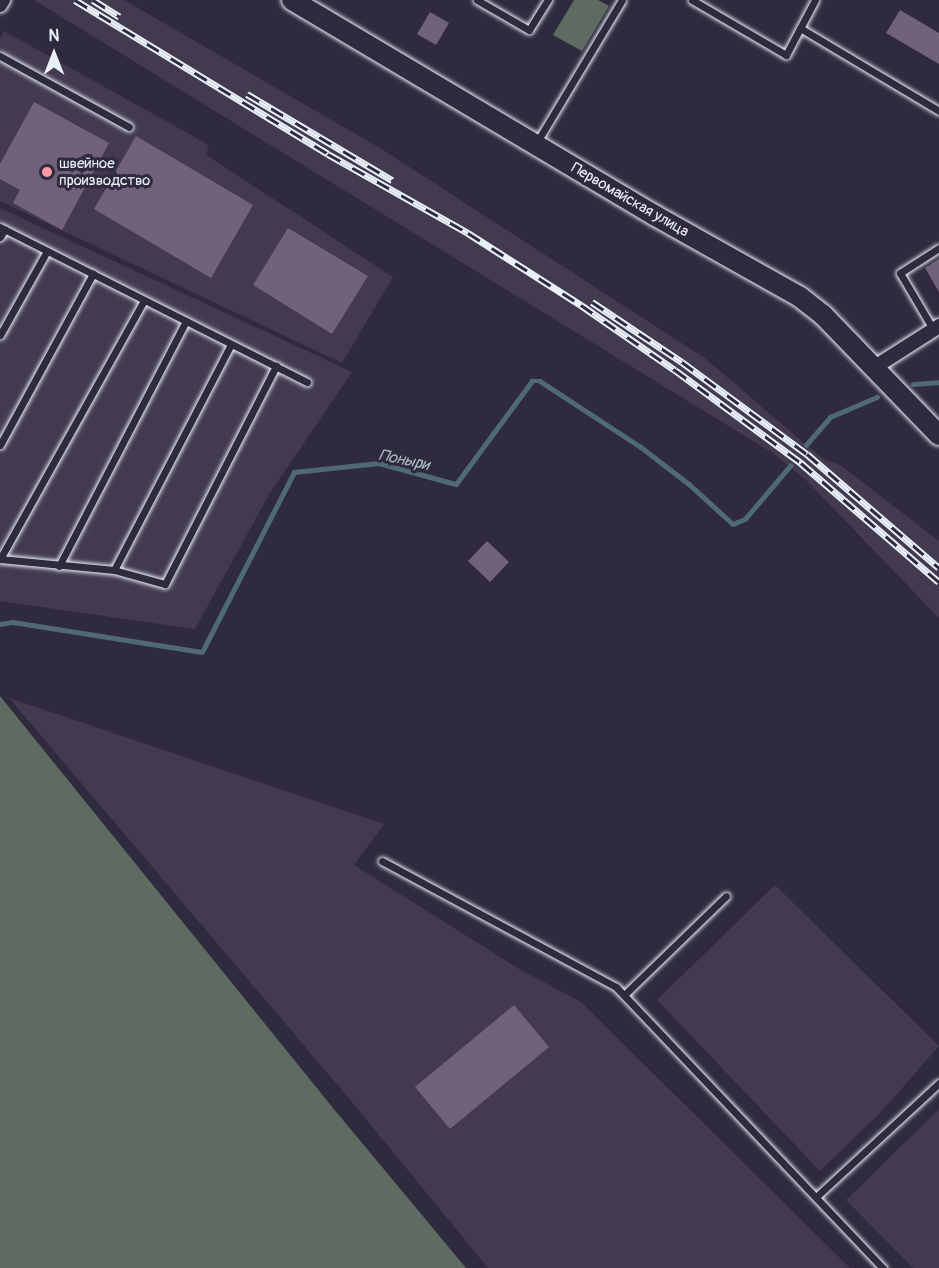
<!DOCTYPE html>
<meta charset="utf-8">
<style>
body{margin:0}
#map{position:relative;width:939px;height:1268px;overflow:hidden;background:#2f2a3d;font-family:Pangolin,sans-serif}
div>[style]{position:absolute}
.built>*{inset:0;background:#433a50}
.green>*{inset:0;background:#5e6b61}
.stream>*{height:4.5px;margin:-2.25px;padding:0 2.25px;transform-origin:2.25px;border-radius:2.25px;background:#4f6977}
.building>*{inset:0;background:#72617c}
.roads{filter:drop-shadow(0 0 2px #e8f1f8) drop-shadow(0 0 2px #e8f1f8)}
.lane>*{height:7px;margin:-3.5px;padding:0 3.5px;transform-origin:3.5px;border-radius:3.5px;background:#2f2a3d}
.street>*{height:14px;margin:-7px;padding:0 7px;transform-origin:7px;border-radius:7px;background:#2f2a3d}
.secondary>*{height:20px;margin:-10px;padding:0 10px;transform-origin:10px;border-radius:10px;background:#2f2a3d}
.rail>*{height:7px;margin-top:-3.5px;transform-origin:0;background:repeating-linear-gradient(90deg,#2f2a3d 0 14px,#e8f1f8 0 28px);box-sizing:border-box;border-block:2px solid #e8f1f8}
.dots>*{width:16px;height:16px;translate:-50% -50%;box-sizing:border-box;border:3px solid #2f2a3d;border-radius:50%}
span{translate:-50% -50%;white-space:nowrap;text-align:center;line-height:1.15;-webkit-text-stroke:6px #2f2a3d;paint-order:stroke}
.poi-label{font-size:15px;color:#e8f1f8}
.left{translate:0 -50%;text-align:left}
.street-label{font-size:15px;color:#e8f1f8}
.water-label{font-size:16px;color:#abbbc4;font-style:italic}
.north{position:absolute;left:24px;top:24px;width:60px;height:60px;-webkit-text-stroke:4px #2f2a3d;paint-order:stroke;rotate:0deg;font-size:16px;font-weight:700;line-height:24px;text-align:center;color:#e8f1f8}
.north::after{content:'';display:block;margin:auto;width:21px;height:27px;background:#e8f1f8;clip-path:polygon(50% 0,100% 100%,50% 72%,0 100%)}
</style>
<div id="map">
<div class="built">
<div style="clip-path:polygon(34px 0,124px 0,380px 148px,706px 359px,806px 445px,826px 460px,840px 465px,939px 541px,939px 618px,806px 480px,771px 452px)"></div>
<div style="clip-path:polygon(4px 31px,209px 145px,206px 155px,393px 277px,342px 363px,0 201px,0 39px)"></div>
<div style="clip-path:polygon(0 208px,352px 372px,270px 493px,195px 629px,0 601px)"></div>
<div style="clip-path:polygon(9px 698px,384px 824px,354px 865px,519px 969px,581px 1002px,850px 1268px,488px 1268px,352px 1102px)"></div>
<div style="clip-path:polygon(775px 885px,939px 1046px,881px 1112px,820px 1171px,657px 1000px)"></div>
<div style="clip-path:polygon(939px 1109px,939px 1268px,913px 1268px,846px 1200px)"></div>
</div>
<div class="green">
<div style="clip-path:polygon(574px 0,598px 0,609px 6px,582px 51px,553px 35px)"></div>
<div style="clip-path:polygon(0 696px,333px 1108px,466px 1268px,0 1268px)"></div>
</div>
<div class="stream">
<div style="left:913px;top:384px;width:26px;rotate:-4deg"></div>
<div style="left:806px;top:445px;width:37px;rotate:-49deg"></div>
<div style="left:830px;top:417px;width:51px;rotate:-23.1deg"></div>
<div style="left:0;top:624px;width:13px;rotate:-9deg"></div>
<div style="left:13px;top:622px;width:191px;rotate:9deg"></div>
<div style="left:202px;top:652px;width:202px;rotate:-62.9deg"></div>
<div style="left:294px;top:472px;width:85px;rotate:-6deg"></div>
<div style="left:379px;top:463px;width:80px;rotate:15.3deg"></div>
<div style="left:456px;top:484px;width:128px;rotate:-53.6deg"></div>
<div style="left:532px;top:381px;width:8px"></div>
<div style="left:540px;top:381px;width:121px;rotate:33.2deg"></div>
<div style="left:641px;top:447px;width:61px;rotate:37.6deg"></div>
<div style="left:689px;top:484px;width:59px;rotate:42.3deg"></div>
<div style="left:733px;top:524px;width:13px;rotate:-23deg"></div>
<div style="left:745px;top:519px;width:70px;rotate:-49.7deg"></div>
</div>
<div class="building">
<div style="clip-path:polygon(900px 10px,939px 33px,939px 64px,886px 33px)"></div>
<div style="clip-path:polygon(430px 12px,449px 23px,436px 45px,417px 34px)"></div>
<div style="clip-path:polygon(34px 102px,109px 143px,62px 230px,13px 203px,20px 190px,0 179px,0 164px)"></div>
<div style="clip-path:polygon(136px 136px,253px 205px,211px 278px,94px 209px)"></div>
<div style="clip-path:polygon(288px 228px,368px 276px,332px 334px,253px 285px)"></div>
<div style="clip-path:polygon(939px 259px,939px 292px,925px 268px)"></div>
<div style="clip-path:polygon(487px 541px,509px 562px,490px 582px,468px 561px)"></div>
<div style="clip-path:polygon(514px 1005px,549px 1047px,450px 1129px,415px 1087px)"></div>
</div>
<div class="roads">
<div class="lane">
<div style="left:477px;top:0;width:60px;rotate:30deg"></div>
<div style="left:529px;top:30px;width:36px;rotate:-58deg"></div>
<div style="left:692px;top:0;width:109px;rotate:30.3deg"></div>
<div style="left:786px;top:55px;width:62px;rotate:-62.2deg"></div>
<div style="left:800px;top:28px;width:162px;rotate:30.8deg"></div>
<div style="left:0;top:56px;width:147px;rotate:28.8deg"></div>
<div style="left:537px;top:142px;width:165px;rotate:-59.1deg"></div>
<div style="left:0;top:227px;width:344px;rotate:26.8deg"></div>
<div style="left:0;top:237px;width:9px;rotate:-58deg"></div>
<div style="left:933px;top:329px;width:65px;rotate:-120.5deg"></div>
<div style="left:900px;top:273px;width:46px;rotate:-32.7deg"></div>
<div style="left:0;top:335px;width:96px;rotate:-60.8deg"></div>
<div style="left:0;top:445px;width:195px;rotate:-61.5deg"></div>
<div style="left:0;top:559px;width:115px;rotate:5.5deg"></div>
<div style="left:114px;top:570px;width:53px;rotate:15.4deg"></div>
<div style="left:165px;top:584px;width:245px;rotate:-63deg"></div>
<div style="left:0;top:559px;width:296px;rotate:-60.9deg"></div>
<div style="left:59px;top:566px;width:276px;rotate:-62.6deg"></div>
<div style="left:114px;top:570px;width:254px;rotate:-62.6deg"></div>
<div style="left:382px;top:861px;width:266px;rotate:28.3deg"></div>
<div style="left:616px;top:987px;width:388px;rotate:46.5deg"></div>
<div style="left:624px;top:995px;width:142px;rotate:-44.1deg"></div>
<div style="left:816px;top:1197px;width:168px;rotate:-42.8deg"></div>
</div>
<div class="street">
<div style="left:0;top:5px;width:6px;rotate:-59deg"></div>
<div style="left:875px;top:367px;width:76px;rotate:-32.6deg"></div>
</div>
<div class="secondary">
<div style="left:292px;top:0;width:421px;rotate:30.7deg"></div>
<div style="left:654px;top:215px;width:167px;rotate:29.3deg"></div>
<div style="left:800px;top:297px;width:29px;rotate:38deg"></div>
<div style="left:823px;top:315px;width:167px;rotate:46deg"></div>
</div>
</div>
<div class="rail">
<div style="left:75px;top:0;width:296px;rotate:31.3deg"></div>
<div style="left:328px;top:154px;width:161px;rotate:29.4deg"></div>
<div style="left:468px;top:233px;width:134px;rotate:32.5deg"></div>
<div style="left:581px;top:305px;width:114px;rotate:34.7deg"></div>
<div style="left:675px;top:370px;width:157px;rotate:36.4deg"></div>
<div style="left:801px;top:463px;width:182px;rotate:40.8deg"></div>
<div style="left:93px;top:0;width:31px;rotate:32deg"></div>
<div style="left:247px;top:94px;width:169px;rotate:30.7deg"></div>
<div style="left:592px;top:302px;width:108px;rotate:33.7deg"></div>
<div style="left:682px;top:362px;width:155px;rotate:36.4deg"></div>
<div style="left:807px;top:454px;width:174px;rotate:40.8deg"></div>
</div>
<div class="dots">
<div style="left:47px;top:172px;background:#ff9aa2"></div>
</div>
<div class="poi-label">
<span class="left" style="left:59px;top:172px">швейное<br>производство</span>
</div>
<div class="street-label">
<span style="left:630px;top:200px;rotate:30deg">Первомайская улица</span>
</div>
<div class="water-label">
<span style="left:404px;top:460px;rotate:12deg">Поныри</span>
</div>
<div class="north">N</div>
</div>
